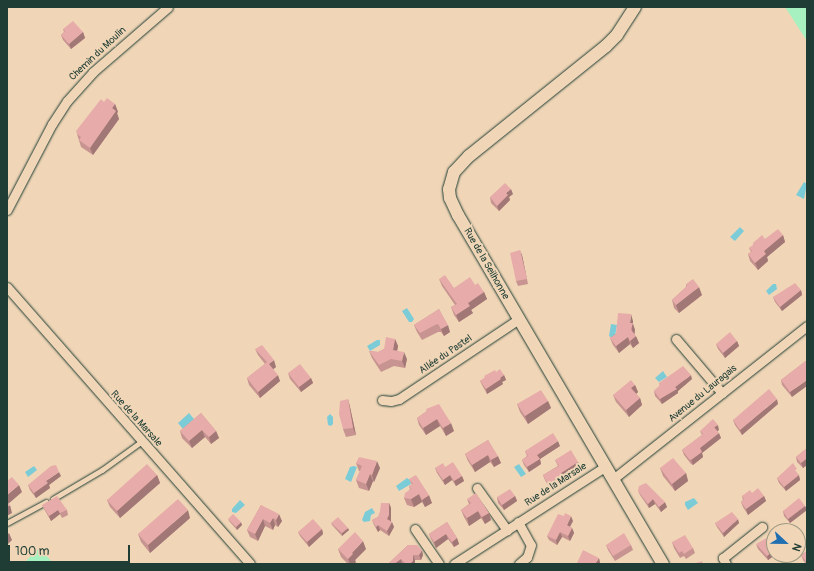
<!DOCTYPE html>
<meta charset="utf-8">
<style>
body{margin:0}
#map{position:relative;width:814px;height:571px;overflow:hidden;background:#f0d6b7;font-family:Pangolin,sans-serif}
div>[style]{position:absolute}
.green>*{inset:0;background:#a7f1c0}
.water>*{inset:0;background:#7cccd8}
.roads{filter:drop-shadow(0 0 1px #1f3d34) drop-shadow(0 0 1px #1f3d34)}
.service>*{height:4.5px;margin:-2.25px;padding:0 2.25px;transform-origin:2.25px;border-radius:2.25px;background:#f0d6b7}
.minor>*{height:9px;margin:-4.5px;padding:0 4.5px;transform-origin:4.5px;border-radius:4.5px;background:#f0d6b7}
.tertiary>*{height:12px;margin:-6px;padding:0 6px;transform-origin:6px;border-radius:6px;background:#f0d6b7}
.wall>*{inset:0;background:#c79491}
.shaded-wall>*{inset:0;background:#a27876}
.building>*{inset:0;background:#e7aca9}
span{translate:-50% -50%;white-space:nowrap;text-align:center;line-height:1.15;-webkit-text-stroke:4px #f0d6b7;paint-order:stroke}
.street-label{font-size:10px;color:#1f3d34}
.frame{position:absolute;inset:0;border:8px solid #1f3d34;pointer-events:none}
.north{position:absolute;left:766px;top:523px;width:40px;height:40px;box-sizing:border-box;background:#f0d6b7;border:1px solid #9c9983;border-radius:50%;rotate:112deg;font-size:11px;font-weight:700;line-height:16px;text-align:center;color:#1f3d34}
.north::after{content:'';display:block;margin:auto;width:14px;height:18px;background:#1f6fb2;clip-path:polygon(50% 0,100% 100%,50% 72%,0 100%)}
.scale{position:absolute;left:8px;top:545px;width:122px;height:18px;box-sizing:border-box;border:2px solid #1f3d34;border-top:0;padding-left:5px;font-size:12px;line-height:14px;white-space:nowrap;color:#1f3d34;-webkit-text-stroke:3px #f0d6b7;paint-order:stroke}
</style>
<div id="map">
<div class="green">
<div style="clip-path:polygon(785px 7px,807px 7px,807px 41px,787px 10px)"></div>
<div style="clip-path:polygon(39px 548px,54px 564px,23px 564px)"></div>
</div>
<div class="water">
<div style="clip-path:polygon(804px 182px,807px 184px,804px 199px,796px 195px)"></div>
<div style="clip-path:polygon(740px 227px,744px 231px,735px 241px,730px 237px)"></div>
<div style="clip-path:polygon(773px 284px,776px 284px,777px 289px,769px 295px,766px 291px)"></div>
<div style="clip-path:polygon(407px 308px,414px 319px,412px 322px,409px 322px,402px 311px)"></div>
<div style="clip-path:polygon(611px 324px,617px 325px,615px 336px,612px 338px,609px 336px)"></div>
<div style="clip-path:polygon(377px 340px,380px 340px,380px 345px,370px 351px,367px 346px)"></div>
<div style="clip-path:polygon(663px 371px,667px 377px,659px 382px,655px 378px)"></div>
<div style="clip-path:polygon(189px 413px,194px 419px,183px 429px,178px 423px)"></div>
<div style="clip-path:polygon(330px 414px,333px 417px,333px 424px,331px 426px,328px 425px,327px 417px)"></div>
<div style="clip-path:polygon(519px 464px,526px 474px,521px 477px,514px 467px)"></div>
<div style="clip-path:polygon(34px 466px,37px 470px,28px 477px,25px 472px)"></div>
<div style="clip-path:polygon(354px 466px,357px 467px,351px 482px,345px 479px,350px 467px)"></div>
<div style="clip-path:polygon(407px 478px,410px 480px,411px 484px,399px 491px,396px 486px)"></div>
<div style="clip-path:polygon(694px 498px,698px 503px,688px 510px,685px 505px,685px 502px)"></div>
<div style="clip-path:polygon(240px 500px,245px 505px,236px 513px,232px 512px,232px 509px)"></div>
<div style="clip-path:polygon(372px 508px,375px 513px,371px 515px,370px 521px,364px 522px,362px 520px,365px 512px)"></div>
</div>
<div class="roads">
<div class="service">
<div style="left:53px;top:499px;width:57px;rotate:-30.6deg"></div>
<div style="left:102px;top:470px;width:49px;rotate:-35.9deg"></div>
<div style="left:7px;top:523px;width:44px;rotate:-28.3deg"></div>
</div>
<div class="minor">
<div style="left:7px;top:210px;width:97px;rotate:-62.4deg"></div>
<div style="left:52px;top:124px;width:27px;rotate:-57deg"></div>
<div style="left:67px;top:101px;width:39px;rotate:-48deg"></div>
<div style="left:93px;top:72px;width:99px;rotate:-40.9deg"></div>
<div style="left:7px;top:287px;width:368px;rotate:48.7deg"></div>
<div style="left:676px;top:339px;width:71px;rotate:49.6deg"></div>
<div style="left:382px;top:400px;width:9px;rotate:6deg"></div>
<div style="left:391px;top:401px;width:8px;rotate:-14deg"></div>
<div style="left:399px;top:399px;width:144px;rotate:-33.7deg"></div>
<div style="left:613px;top:479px;width:247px;rotate:-38.3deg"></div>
<div style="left:477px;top:488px;width:52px;rotate:54.5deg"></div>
<div style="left:518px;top:522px;width:26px;rotate:61deg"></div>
<div style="left:531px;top:545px;width:13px;rotate:108deg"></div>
<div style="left:527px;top:557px;width:11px;rotate:139deg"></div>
<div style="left:415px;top:529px;width:42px;rotate:55.6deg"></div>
<div style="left:454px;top:564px;width:181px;rotate:-32.8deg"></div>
<div style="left:726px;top:564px;width:7px;rotate:-117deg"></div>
<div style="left:723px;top:558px;width:50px;rotate:-38.5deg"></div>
</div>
<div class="tertiary">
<div style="left:635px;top:7px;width:33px;rotate:123deg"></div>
<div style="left:617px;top:35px;width:16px;rotate:135deg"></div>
<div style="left:606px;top:46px;width:176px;rotate:141.2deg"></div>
<div style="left:469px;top:156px;width:22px;rotate:133deg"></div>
<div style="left:454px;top:172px;width:18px;rotate:106deg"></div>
<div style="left:449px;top:189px;width:9px;rotate:84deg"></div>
<div style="left:450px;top:198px;width:19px;rotate:65deg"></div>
<div style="left:458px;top:215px;width:405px;rotate:59.6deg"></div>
</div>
</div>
<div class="wall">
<div style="clip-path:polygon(63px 29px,83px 32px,85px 38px,71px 49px,63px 40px,61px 35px,64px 32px)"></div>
<div style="clip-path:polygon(104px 102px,115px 104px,118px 112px,117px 113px,119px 119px,93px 155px,81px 147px,77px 134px)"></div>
<div style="clip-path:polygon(513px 194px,509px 197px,510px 200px,499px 211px,491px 203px,490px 197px)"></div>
<div style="clip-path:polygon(783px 235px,785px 242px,767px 257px,768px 261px,758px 270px,750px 261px,748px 254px,751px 252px,749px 248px,765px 239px)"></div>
<div style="clip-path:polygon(522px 255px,528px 284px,518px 286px,516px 281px)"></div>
<div style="clip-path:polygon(439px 279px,454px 288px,475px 285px,484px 292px,487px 299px,471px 310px,473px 313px,459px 322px,454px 315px,451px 307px,455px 305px,442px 286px)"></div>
<div style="clip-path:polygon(686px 284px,702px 295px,679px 313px,674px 308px,672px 300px,686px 287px)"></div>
<div style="clip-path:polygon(801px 290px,802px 295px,782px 311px,775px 302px,773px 297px)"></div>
<div style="clip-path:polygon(439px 309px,450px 332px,444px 336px,441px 332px,438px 332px,422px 340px,417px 332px,414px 325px)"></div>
<div style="clip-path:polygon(633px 321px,633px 324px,635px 330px,634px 334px,639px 343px,633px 348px,630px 344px,619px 353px,613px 345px,610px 338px)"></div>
<div style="clip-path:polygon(395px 339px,398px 346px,397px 351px,407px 359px,405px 368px,394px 366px,381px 372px,372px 358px,369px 351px,378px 352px,384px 349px)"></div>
<div style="clip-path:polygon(737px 341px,739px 346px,725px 358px,718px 349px,716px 344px)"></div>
<div style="clip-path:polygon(255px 349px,276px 367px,273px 369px,280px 381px,260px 398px,249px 385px,247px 378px,265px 364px,258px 355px)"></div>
<div style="clip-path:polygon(807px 360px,792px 397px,782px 385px,781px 380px)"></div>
<div style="clip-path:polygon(496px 372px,504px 375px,506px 380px,502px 382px,503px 384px,487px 394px,482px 385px,480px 381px)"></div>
<div style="clip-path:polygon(288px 373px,311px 378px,313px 383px,301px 392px,290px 379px)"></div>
<div style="clip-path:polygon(692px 379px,678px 391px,678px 393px,662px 404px,655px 396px,654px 391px,660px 386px,659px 383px)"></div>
<div style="clip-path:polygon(635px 385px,638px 392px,636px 394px,640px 398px,642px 405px,629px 417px,616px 402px,613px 395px)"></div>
<div style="clip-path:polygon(348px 399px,350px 407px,356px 435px,346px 437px,343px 429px)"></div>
<div style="clip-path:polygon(548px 401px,551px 408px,528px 424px,520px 412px,517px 404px)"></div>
<div style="clip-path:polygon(778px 404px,742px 435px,735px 425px,733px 420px)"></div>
<div style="clip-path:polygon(426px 409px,454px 431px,446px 436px,440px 426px,426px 435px,419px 425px,417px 418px,427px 411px)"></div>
<div style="clip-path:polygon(201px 413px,216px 431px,219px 438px,211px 444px,205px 437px,192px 448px,182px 438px,180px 431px)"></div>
<div style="clip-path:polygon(719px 430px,717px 431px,721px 438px,702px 453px,703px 457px,693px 465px,691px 464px,684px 455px,682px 450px,702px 435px,700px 431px)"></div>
<div style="clip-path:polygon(488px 440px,501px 463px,494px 467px,490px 462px,475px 472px,468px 461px,465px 454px)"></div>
<div style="clip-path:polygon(560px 446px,540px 459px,541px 464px,529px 472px,524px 465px,522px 460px,527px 456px,525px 451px)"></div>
<div style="clip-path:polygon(807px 448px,807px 465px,803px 468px,797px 462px,796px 457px)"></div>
<div style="clip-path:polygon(555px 460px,578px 462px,580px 467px,563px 478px,563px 481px,550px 489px,545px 480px,543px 475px,558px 466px)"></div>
<div style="clip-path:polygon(356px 463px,380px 468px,374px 482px,373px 481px,369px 491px,359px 488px,356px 480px,360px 471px,359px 471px)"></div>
<div style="clip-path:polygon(445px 467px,462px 476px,464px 481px,456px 486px,452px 480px,445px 485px,437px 473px,435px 468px)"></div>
<div style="clip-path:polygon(660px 468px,686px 473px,688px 481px,675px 491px,663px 476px)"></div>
<div style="clip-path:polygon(798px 474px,800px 480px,786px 491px,779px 483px,777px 478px)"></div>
<div style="clip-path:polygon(157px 475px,160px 483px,120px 518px,110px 507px,107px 500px)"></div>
<div style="clip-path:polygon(61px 476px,49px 485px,50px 488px,36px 498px,30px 490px,28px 485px)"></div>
<div style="clip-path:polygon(409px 479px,432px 503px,425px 507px,422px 502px,414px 507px,407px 505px,404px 498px,410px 489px,409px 486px,412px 485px)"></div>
<div style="clip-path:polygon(638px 491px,667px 507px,661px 512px,655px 504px,649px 508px,640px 495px)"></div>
<div style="clip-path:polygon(752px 493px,764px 496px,766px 501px,748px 515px,743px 507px,741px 502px,743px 500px,742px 496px)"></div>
<div style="clip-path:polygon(515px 496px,517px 501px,504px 510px,498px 503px,497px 497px)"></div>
<div style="clip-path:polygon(467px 499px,489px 513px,491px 520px,485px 524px,481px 518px,469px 526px,464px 517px,461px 510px,469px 504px)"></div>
<div style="clip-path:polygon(389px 503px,391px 508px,391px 521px,394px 527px,389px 536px,380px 530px,378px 532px,374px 525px,372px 520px,378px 517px)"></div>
<div style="clip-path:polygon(42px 505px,67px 510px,68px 515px,62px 518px,60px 514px,51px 521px,44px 509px)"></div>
<div style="clip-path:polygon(261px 505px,282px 521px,278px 527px,275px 525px,273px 530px,265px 526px,258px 541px,250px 537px,247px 530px)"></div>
<div style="clip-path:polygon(805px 506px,807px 510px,790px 523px,784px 516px,783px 511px)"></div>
<div style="clip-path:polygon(190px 518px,150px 553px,141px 542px,138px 534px)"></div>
<div style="clip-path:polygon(228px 519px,242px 525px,237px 530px,229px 521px)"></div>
<div style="clip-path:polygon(573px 521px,570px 527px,572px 528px,574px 533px,570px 541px,562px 537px,557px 545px,549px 540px,547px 536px)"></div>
<div style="clip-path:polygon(447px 522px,457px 538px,459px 544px,454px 547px,448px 539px,436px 548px,431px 539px,429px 534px)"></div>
<div style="clip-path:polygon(331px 523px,349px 530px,342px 536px,332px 525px)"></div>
<div style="clip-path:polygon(715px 523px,739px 523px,724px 537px,717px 527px)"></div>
<div style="clip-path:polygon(322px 529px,323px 534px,309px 547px,300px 536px,298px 532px)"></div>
<div style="clip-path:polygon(672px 542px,693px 548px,695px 553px,686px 559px,684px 556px,680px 558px,674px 548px)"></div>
<div style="clip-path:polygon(756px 544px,774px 555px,775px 555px,768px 560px,758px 549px)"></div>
<div style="clip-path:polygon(408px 545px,423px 555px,421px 560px,415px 560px,415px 564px,388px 564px)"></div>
<div style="clip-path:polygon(606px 545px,631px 545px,633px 550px,615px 561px,608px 550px)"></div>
<div style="clip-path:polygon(338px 549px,366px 549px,355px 560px,356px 562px,354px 564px,348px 564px,341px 557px)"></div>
<div style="clip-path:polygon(807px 551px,807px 564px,806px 564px,803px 560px,801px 555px)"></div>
</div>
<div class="shaded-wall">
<div style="clip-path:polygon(83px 32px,85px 38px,71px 49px,69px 44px)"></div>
<div style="clip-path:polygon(115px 104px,118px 112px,117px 113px,119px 119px,93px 155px,90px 148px)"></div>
<div style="clip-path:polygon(511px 189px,513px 194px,509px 197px,510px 200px,499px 211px,497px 206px,506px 193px)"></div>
<div style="clip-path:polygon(783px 235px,785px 242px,767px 257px,768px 261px,758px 270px,755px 263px,764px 251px)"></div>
<div style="clip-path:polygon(520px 250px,522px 255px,528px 284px,527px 279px)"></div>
<div style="clip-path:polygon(699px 287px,702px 295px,679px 313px,676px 305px)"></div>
<div style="clip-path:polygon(801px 290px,802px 295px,782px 311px,780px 307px)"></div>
<div style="clip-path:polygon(484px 292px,487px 299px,471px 310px,473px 313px,459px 322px,456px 315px,468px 303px)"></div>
<div style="clip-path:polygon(631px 314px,633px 321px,633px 324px,635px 330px,634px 337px,630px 323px)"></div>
<div style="clip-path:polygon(448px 325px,450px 332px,444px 336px,441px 329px)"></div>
<div style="clip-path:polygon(636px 336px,639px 343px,633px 348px,630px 341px)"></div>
<div style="clip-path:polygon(628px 337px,630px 344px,619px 353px,616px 346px)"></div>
<div style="clip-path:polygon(395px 339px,398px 346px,396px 357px,393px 350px)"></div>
<div style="clip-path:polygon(737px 341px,739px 346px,725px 358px,723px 353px)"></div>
<div style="clip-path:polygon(404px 352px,407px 359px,405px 368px,402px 361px)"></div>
<div style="clip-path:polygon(274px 360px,276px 367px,271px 371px,269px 364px)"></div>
<div style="clip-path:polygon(278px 375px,280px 381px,260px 398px,258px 392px)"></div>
<div style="clip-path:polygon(504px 375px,506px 380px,502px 382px,503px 384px,487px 394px,486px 389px)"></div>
<div style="clip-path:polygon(691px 375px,692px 379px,678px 391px,678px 393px,662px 404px,660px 399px)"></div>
<div style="clip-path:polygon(311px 378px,313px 383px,301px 392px,299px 387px)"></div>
<div style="clip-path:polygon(807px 380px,807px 386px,792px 397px,790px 392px)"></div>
<div style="clip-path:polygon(635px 385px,638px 392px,634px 396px,631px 388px)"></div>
<div style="clip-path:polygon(640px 398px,642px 405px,629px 417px,626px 410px)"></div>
<div style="clip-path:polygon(348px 399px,350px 407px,356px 435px,353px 428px)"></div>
<div style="clip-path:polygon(777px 399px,778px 404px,742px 435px,740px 430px)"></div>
<div style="clip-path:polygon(548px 401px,551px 408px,528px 424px,525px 416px)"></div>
<div style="clip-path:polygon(437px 419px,440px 426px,426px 435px,423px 428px)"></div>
<div style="clip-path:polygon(451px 423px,454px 431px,446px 436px,443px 428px)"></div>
<div style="clip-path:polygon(718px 425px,719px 430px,716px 432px,714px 427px)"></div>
<div style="clip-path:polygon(202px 430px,205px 437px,192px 448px,189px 441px)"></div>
<div style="clip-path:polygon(216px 431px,219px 438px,211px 444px,209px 437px)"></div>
<div style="clip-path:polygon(719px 433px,721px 438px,702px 453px,703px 457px,693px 465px,691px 460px,700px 448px)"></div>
<div style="clip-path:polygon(558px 441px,560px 446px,540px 459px,541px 464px,529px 472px,527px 467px,537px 455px)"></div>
<div style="clip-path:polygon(488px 455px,490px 462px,475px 472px,472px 465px)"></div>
<div style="clip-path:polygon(498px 456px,501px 463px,494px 467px,491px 460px)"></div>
<div style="clip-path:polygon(806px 459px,807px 465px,803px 468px,801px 463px)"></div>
<div style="clip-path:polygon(377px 461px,380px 468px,374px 482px,372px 475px)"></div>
<div style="clip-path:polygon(578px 462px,580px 467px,563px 478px,563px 481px,561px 476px,561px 473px)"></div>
<div style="clip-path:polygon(59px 472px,61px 476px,49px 485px,50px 488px,36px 498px,34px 493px,46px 481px)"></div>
<div style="clip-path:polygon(686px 473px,688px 481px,675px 491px,672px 484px)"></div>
<div style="clip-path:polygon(370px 474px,373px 481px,369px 491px,366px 484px)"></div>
<div style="clip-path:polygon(157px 475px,160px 483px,120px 518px,117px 511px)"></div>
<div style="clip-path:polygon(450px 475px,452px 480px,445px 485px,443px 480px)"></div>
<div style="clip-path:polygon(799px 475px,800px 480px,786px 491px,784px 487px)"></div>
<div style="clip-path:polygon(462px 476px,464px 481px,456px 486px,454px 481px)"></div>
<div style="clip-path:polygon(19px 485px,22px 492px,7px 505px,7px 495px)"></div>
<div style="clip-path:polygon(419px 494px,422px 502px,414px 507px,411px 499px)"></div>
<div style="clip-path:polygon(429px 495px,432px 503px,425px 507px,422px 500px)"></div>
<div style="clip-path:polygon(515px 496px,517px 501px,504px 510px,502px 505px)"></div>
<div style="clip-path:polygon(764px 496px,766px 501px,748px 515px,746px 509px)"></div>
<div style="clip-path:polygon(653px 499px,655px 504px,649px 508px,648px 504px)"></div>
<div style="clip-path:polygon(665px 502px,667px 507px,661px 512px,659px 507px)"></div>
<div style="clip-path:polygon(389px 503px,391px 508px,391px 521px,389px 524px,387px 519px)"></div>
<div style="clip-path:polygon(10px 505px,12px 513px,7px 516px,7px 507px)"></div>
<div style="clip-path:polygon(805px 506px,807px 510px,790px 523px,788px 519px)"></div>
<div style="clip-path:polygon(58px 510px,60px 514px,51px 521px,49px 516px)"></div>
<div style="clip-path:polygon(188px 510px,190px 518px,150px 553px,148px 545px)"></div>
<div style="clip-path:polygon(478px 511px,481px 518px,469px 526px,467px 518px)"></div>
<div style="clip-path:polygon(489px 513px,491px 520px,485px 524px,482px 517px)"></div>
<div style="clip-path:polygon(279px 514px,282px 521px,278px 527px,276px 520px)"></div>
<div style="clip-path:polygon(571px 516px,573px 521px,568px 530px,567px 525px)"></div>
<div style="clip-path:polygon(273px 518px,275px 525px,273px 530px,270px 523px)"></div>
<div style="clip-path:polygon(263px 519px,265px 526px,258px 541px,255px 534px)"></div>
<div style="clip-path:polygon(738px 519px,739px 523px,724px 537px,723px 533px)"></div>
<div style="clip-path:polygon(241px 522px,242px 525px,237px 530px,236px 527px)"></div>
<div style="clip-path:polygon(392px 522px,394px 527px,389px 536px,387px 531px)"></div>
<div style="clip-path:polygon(378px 525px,380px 530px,378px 532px,376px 527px)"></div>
<div style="clip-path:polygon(348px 528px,349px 530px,342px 536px,342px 533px)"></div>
<div style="clip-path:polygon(572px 528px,574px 533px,570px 541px,568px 536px)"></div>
<div style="clip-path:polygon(322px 529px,323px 534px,309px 547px,307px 542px)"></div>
<div style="clip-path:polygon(560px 532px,562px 537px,557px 545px,556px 540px)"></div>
<div style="clip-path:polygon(9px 533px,12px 540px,7px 545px,7px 535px)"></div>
<div style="clip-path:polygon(446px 534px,448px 539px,436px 548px,434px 542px)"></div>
<div style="clip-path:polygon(457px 538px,459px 544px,454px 547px,452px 542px)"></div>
<div style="clip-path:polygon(363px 541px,366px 549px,355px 560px,356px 562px,354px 564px,350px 564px,348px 559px,352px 553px)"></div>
<div style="clip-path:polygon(422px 550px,423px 555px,421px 560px,419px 555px)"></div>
<div style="clip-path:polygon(774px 550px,774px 555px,775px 555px,768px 560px,767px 556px)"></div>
<div style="clip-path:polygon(413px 555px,415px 560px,415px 564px,410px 564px)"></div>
<div style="clip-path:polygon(599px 558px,600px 562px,600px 564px,595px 564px)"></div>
<div style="clip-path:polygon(401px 559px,402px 564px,394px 564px)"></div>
</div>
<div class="building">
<div style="clip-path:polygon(73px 21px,83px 32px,69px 44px,61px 35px,65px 31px,63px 29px)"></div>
<div style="clip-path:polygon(107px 98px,115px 104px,112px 108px,116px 111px,90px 148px,79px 140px,81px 137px,77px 134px,76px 131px,101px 99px,104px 102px)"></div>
<div style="clip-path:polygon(505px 183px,511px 189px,506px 193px,508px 195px,497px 206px,490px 197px)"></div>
<div style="clip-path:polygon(778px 229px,783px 235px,764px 251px,766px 254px,755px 263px,748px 254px,752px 251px,749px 248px,753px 245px,753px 243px,762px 235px,765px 239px)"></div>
<div style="clip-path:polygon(520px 250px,527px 279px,516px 281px,510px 253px)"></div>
<div style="clip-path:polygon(445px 275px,454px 288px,470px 277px,475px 285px,478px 283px,484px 292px,468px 303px,470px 306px,456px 315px,451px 307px,457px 304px,439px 279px)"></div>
<div style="clip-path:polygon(693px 279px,699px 287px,676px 305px,672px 300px,687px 286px,686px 284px)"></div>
<div style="clip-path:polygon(795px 283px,801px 290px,780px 307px,773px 297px)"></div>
<div style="clip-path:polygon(439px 309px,448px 325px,441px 329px,438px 324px,435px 325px,420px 333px,414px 325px)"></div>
<div style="clip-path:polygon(618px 313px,631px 314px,630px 323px,633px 323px,631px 330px,636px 336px,630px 341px,628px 337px,616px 346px,610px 338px,616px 334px)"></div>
<div style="clip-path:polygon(730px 332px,737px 341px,723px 353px,716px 344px)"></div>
<div style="clip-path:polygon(386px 337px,395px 339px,393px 350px,404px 352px,402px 361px,391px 359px,379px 365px,369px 351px,378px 352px,384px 349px)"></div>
<div style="clip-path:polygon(262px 345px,274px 360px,269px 364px,278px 375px,258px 392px,247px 378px,267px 362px,255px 349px)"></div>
<div style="clip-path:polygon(807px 360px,807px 380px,790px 392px,781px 380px)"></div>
<div style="clip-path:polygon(300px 364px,311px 378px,299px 387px,288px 373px)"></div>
<div style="clip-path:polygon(683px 366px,691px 375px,675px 387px,677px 389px,660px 399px,654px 391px,660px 385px,659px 383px)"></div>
<div style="clip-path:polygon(500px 369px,504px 375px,500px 378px,501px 379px,486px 389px,480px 381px,485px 377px,484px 376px,495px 370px,496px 372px)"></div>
<div style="clip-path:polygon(631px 380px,635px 385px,631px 388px,640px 398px,626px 410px,613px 395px)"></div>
<div style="clip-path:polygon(769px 389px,777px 399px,740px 430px,733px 420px)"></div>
<div style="clip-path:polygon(541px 390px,548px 401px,525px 416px,517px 404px)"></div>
<div style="clip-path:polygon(348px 399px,353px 428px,343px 429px,339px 414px,340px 401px)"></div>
<div style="clip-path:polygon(439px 404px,451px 423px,443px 428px,437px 419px,423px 428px,417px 418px,427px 411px,426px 409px)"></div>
<div style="clip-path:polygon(201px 413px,216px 431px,209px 437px,202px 430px,189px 441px,180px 431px)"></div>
<div style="clip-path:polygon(713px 419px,718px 425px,714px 427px,719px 433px,700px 448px,702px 452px,691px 460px,689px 459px,682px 450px,703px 434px,700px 431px)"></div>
<div style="clip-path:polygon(553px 433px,558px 441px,537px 455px,540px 459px,527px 467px,522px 460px,528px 456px,525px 451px)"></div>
<div style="clip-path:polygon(488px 440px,498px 456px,491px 460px,488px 455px,472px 465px,465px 454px)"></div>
<div style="clip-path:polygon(807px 448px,807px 460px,806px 459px,801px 463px,796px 457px)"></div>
<div style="clip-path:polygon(571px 450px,578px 462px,561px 473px,561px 476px,548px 484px,543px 475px,559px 466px,555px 460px)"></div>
<div style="clip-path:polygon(359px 457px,377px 461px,372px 475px,370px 474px,366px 484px,356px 480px,362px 466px,356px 463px)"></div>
<div style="clip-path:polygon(673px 458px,686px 473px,672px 484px,660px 468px)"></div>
<div style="clip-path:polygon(453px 462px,462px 476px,454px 481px,450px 475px,443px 480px,435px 468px,443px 463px,445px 467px)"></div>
<div style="clip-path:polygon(793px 463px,797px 469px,795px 470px,799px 475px,784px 487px,777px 478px)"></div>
<div style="clip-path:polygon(147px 464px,157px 475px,117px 511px,107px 500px)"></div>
<div style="clip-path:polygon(56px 465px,59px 472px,46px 481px,48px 483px,34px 493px,28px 485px,51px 466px)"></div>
<div style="clip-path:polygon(416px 475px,429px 495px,422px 500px,419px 494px,411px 499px,404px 498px,405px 493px,411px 489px,409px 486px,413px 484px,409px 479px)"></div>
<div style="clip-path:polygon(12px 477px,19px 485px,7px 495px,7px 481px)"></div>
<div style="clip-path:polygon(646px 483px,665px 502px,659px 507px,653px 499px,648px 504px,638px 491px,639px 486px)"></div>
<div style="clip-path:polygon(758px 488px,764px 496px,746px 509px,741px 502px,744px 499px,742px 496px,750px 490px,752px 493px)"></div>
<div style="clip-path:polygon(510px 489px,515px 496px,502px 505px,497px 497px)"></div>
<div style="clip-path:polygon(476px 493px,489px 513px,482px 517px,478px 511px,467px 518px,461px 510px,471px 503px,467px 499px)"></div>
<div style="clip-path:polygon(57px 496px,67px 510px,60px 513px,58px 510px,49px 516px,42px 505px)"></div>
<div style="clip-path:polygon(799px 498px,805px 506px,788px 519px,783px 511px)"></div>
<div style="clip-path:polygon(178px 499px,188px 510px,148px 545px,138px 534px)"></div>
<div style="clip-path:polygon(7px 502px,10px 505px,7px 507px)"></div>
<div style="clip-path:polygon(381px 503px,389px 503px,389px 515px,387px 519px,392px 522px,387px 531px,378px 525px,376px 527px,372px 520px,378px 517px,380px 511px)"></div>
<div style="clip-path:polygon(261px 505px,279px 514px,276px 520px,273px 518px,270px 523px,263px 519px,255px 534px,247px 530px)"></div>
<div style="clip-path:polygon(732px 512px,738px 519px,723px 533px,715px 523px)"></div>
<div style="clip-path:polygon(565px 513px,571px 516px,567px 525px,572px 528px,568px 536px,560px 532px,556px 540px,547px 536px,558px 514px,564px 516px)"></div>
<div style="clip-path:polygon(233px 514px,241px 522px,236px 527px,228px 519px)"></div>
<div style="clip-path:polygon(338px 517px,348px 528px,342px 533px,331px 523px)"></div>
<div style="clip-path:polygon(313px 519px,322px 529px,307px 542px,298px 532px)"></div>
<div style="clip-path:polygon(447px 522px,457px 538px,452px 542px,446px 534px,434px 542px,429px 534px)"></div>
<div style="clip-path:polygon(355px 532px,363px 541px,352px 553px,353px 554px,348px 559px,338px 549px)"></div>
<div style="clip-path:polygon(624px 533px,631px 545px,613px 556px,606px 545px)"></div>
<div style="clip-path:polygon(685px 535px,693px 548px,684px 554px,682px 551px,679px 553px,672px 542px)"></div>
<div style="clip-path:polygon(770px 536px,774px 541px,774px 550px,767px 556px,756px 544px)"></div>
<div style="clip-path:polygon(408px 545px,417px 545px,422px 550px,419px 555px,413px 555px,413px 561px,410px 564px,406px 564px,401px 559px,394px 564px,388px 564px)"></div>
<div style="clip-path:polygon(583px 550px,599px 558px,595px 564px,576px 564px,577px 563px)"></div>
<div style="clip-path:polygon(807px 551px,807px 563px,801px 555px)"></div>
<div style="clip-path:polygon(702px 561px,703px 564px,693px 564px)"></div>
</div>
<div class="street-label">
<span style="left:98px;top:54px;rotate:-43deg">Chemin du Moulin</span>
<span style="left:486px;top:264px;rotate:60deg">Rue de la Seilhonne</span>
<span style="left:446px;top:355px;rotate:-34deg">Allée du Pastel</span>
<span style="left:703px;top:394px;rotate:-39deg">Avenue du Lauragais</span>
<span style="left:136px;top:419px;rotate:48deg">Rue de la Marsale</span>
<span style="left:556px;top:485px;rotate:-33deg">Rue de la Marsale</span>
</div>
<div class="frame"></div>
<div class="north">N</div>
<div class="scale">100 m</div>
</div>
